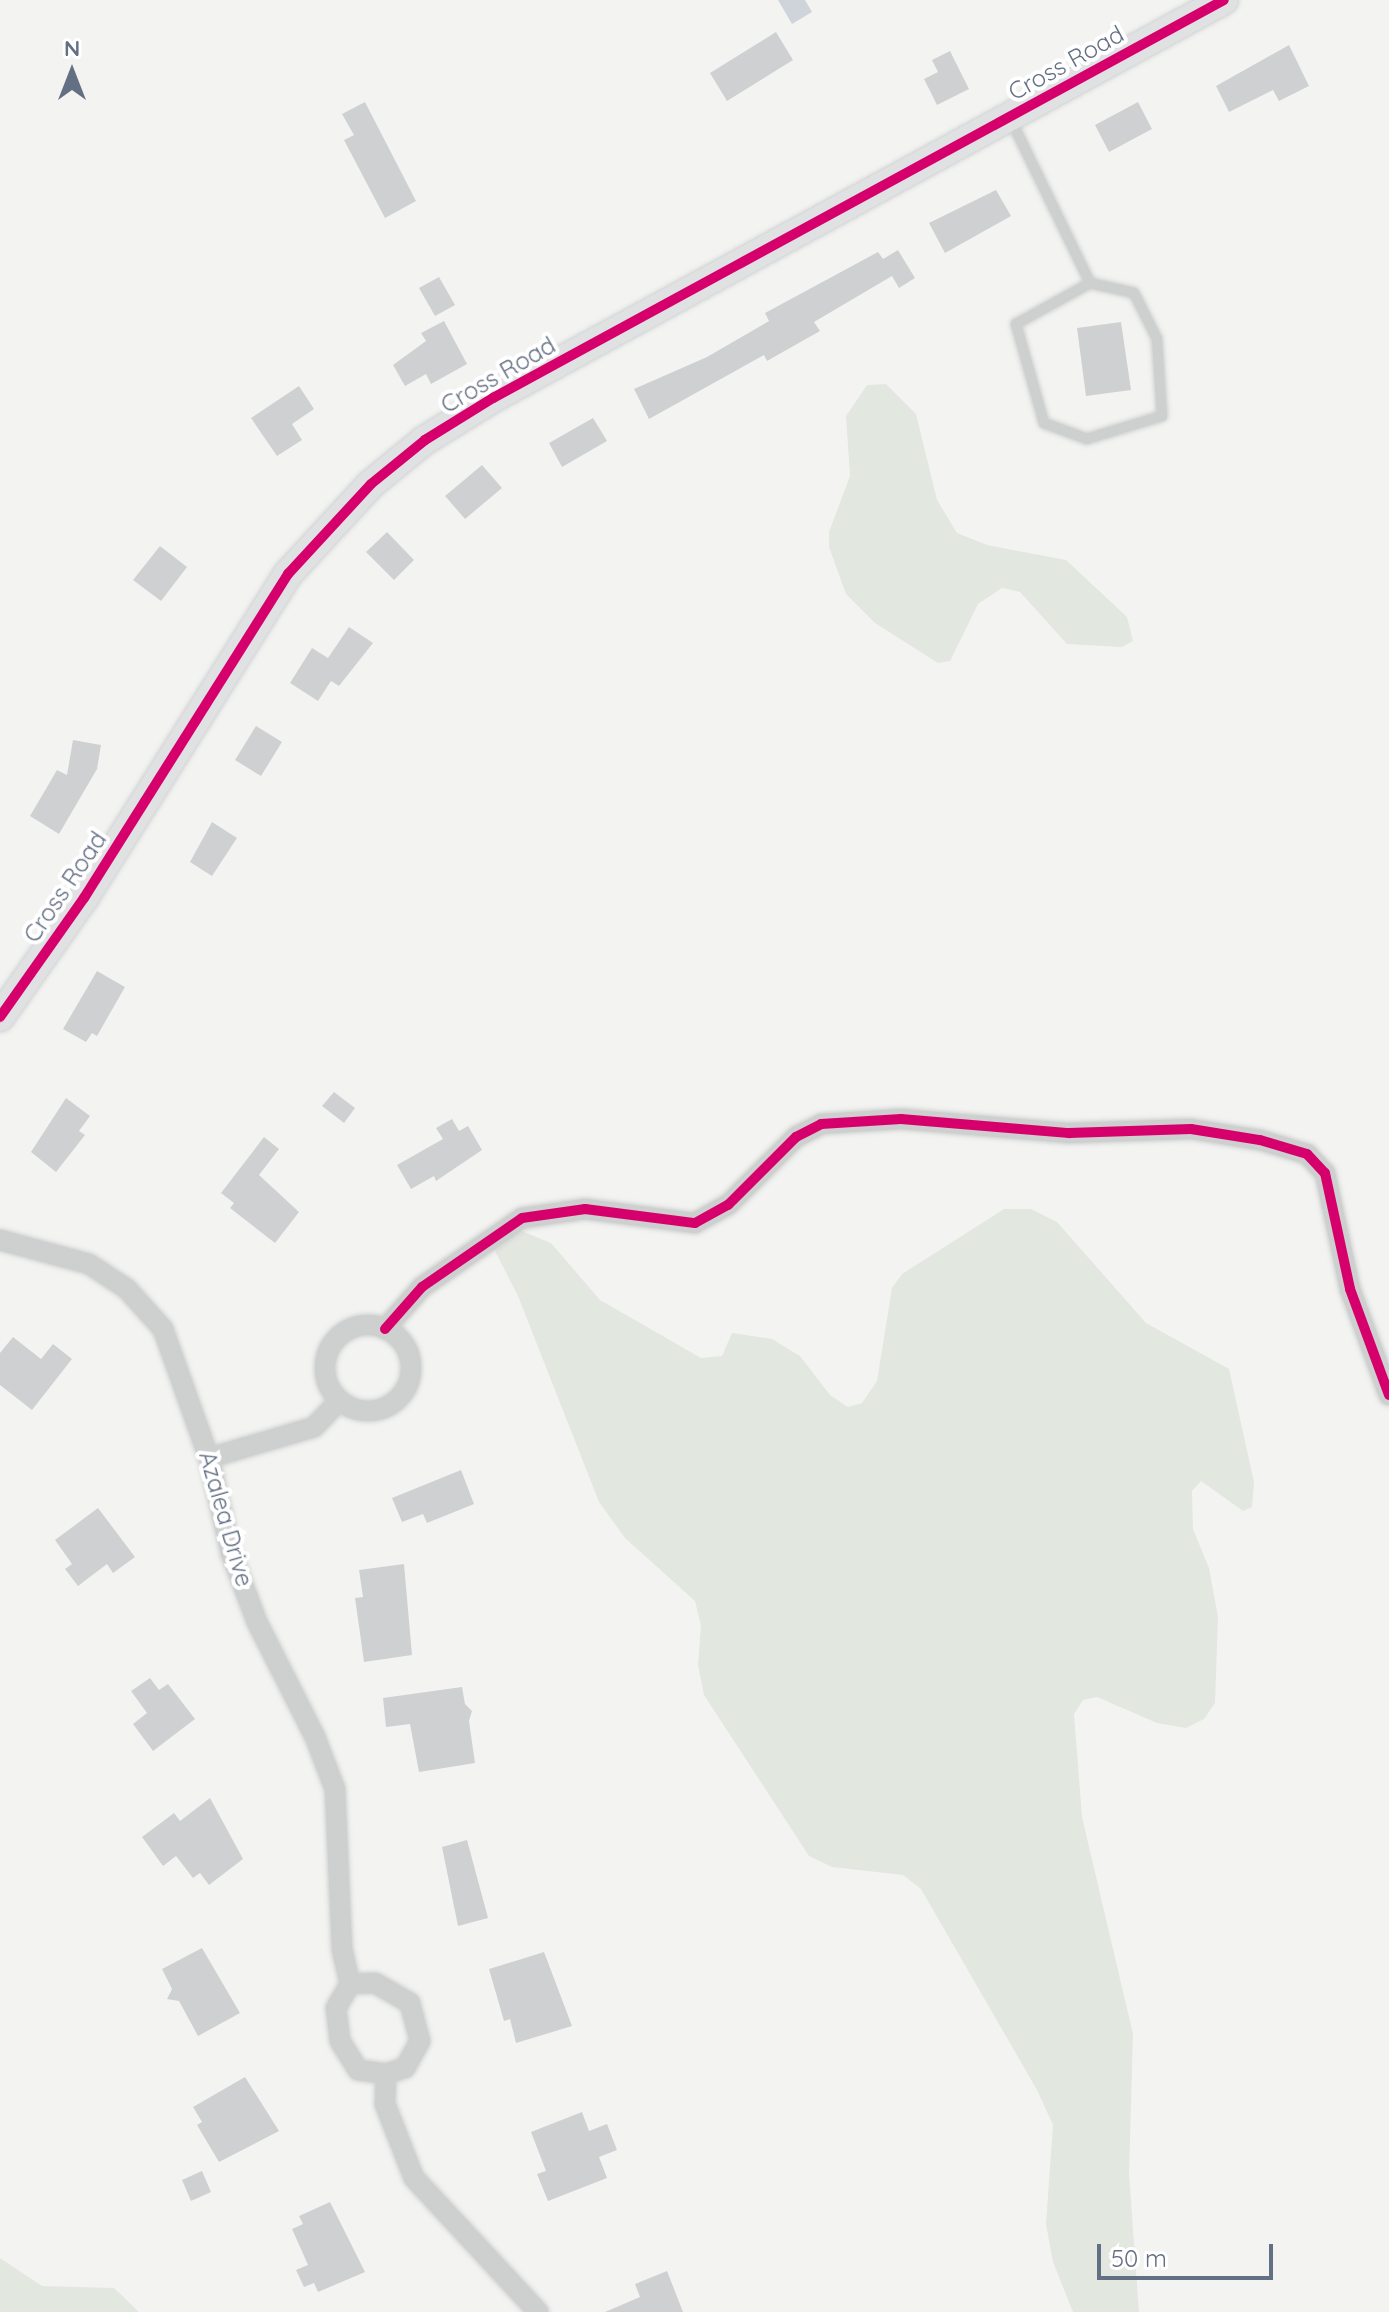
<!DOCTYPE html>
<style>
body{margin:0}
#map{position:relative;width:1389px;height:2312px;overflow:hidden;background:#f3f4f2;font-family:Quicksand,sans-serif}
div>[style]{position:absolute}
.green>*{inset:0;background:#e2e7e0}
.water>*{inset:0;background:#ced4d9}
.building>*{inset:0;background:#cfd0d1}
.roads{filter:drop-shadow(0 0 2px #cfd1d1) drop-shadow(0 0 2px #cfd1d1)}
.lane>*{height:10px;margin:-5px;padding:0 5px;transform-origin:5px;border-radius:5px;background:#cecfcf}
.street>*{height:20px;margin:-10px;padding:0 10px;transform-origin:10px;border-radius:10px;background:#cecfcf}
.street>.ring{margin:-10px;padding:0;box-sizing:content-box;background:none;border:20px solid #cecfcf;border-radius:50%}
.secondary>*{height:28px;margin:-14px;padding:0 14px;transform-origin:14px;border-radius:14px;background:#e0e1e2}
.cycleway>*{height:10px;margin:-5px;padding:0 5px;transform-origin:5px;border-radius:5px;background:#d6006c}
span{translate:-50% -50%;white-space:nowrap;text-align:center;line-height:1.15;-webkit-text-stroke:8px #fff;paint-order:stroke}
.street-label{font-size:24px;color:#636f83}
.north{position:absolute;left:32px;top:32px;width:80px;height:80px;-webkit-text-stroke:6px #fff;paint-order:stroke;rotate:0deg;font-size:22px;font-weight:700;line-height:32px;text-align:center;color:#636f83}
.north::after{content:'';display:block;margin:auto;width:28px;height:36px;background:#636f83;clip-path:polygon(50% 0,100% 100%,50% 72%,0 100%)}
.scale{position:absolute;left:1097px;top:2244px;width:176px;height:36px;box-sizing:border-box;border:4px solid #636f83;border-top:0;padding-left:10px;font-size:24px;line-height:28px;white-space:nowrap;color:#636f83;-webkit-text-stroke:6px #fff;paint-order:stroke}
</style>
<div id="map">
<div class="green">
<div style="clip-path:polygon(886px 384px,916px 414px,937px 500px,957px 533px,987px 545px,1066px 560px,1127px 617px,1133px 641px,1122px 647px,1067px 644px,1020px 592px,1002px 588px,978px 604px,950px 661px,938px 663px,875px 623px,846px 594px,829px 547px,829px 532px,850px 476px,846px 416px,867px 385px)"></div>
<div style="clip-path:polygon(1004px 1209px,1031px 1209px,1057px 1222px,1146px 1323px,1229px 1369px,1254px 1482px,1252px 1507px,1243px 1511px,1201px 1481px,1192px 1491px,1193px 1529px,1209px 1568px,1218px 1617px,1215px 1703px,1204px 1719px,1186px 1728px,1157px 1723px,1097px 1697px,1083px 1700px,1074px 1714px,1082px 1817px,1133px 2034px,1129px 2174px,1139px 2312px,1073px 2312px,1053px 2262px,1046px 2224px,1053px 2125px,1037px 2090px,921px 1889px,903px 1875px,832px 1867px,809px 1856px,704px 1695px,698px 1665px,701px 1626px,695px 1601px,625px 1538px,599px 1502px,518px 1296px,494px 1249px,507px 1225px,551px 1243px,600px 1300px,701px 1358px,722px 1356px,732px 1333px,772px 1339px,800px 1356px,830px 1395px,848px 1407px,862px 1403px,877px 1381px,892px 1288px,902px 1274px)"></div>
<div style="clip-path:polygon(0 2258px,42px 2286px,114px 2288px,139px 2312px,0 2312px)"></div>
</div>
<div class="water">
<div style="clip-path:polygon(778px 0,805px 0,812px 12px,792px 24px)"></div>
</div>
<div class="building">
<div style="clip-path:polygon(776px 32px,793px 60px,727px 101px,710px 73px)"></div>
<div style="clip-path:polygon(1289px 45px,1309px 86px,1279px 101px,1273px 90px,1229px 112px,1216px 86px)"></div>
<div style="clip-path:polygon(950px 51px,969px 89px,937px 105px,924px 79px,938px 72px,932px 60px)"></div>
<div style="clip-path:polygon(365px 102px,416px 201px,385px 218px,344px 140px,354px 135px,342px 114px)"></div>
<div style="clip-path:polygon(1138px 102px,1152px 129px,1109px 152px,1095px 125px)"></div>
<div style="clip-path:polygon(996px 190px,1011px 216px,945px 253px,929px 223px)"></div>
<div style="clip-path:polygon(898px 250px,915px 278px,899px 288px,892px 276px,814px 322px,820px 331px,767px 361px,764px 355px,649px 419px,634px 389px,707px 357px,769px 321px,765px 313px,878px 252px,883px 259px)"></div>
<div style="clip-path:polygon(439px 277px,455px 305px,435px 316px,419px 288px)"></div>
<div style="clip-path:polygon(444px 321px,467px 364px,431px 384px,426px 374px,405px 386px,393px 365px,426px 341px,421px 333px)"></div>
<div style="clip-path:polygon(1121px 322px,1131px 390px,1086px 396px,1077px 328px)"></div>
<div style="clip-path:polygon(299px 386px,314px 409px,292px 424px,302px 440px,277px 456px,251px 418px)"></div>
<div style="clip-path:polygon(593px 418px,607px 441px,562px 467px,549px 443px)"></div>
<div style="clip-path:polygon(482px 465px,502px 488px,465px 519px,445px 496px)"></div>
<div style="clip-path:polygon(387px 532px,414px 560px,394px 580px,366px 552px)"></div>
<div style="clip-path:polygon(160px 546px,187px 567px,161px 601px,133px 580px)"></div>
<div style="clip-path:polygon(349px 627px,373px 643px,339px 686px,331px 681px,318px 701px,290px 683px,312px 648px,328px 658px)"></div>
<div style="clip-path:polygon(256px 726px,282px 742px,261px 776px,235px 760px)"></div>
<div style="clip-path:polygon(73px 740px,101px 745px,97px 769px,59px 834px,30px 816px,57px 770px,67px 775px)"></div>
<div style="clip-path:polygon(212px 822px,237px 838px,212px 876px,190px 862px)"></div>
<div style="clip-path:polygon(97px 971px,125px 987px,97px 1036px,92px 1033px,86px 1042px,63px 1029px)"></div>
<div style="clip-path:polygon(334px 1092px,355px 1108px,344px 1123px,322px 1106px)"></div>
<div style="clip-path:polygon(66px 1098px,90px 1116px,79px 1131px,85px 1135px,56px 1172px,31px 1152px)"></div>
<div style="clip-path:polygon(452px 1119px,459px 1131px,468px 1126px,482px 1150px,436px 1181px,434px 1176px,411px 1189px,397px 1165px,443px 1139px,436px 1128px)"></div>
<div style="clip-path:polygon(264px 1137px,279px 1149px,259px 1175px,299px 1212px,275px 1243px,230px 1208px,234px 1203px,221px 1193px)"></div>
<div style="clip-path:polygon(13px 1337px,41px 1359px,53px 1344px,72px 1359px,32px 1410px,0 1385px,0 1353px)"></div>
<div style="clip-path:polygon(461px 1470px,474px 1504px,427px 1523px,423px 1514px,402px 1522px,392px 1498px)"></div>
<div style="clip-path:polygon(98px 1508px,135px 1557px,113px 1573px,107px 1564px,78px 1586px,65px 1569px,72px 1564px,55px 1540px)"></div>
<div style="clip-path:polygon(404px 1564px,412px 1655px,364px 1662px,355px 1598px,363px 1597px,359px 1570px)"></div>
<div style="clip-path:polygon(150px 1678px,159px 1690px,168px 1684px,195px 1719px,153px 1751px,133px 1724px,147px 1713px,131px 1691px)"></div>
<div style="clip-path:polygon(462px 1687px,465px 1704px,472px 1711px,469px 1721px,475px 1763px,419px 1772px,410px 1724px,386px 1727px,383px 1698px)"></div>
<div style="clip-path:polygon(210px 1798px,243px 1859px,209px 1885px,200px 1873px,193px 1878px,176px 1856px,163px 1866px,142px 1837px,174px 1813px,180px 1821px)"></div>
<div style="clip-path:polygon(467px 1840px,488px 1918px,458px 1926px,442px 1847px)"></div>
<div style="clip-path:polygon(202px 1948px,240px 2013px,198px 2036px,179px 2001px,167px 1999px,172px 1989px,162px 1969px)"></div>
<div style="clip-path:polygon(544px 1952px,572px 2026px,516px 2043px,510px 2019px,504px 2021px,489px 1969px)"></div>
<div style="clip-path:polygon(245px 2077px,279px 2131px,219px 2162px,197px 2125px,202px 2122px,193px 2107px)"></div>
<div style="clip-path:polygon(582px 2112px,589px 2131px,607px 2124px,617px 2150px,599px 2157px,607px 2178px,548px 2201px,537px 2174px,546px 2171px,531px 2132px)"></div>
<div style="clip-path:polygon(202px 2171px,211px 2192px,191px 2201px,182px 2180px)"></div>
<div style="clip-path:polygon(330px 2202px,365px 2272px,318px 2292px,314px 2283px,304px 2287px,296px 2270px,308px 2265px,292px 2229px,303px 2224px,299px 2216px)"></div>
<div style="clip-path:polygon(667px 2271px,683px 2312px,605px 2312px,640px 2297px,635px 2284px)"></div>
</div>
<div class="roads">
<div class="lane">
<div style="left:1010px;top:118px;width:183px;rotate:64.1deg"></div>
<div style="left:1090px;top:283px;width:45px;rotate:12.8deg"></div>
<div style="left:1134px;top:293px;width:51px;rotate:63.4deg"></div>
<div style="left:1157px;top:339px;width:77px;rotate:86.3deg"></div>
<div style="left:1162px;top:416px;width:78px;rotate:163deg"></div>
<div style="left:1087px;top:439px;width:46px;rotate:-159.6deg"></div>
<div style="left:1044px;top:423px;width:103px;rotate:-105.8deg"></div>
<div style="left:1016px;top:324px;width:85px;rotate:-29deg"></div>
</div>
<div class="street">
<div style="left:0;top:1240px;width:92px;rotate:15.1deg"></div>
<div style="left:89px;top:1264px;width:45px;rotate:33.3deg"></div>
<div style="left:127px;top:1289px;width:54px;rotate:48deg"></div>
<div style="left:163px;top:1329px;width:137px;rotate:70.4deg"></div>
<div style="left:209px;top:1458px;width:98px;rotate:77deg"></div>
<div style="left:231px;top:1553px;width:74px;rotate:69.4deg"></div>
<div style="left:257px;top:1622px;width:129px;rotate:63.2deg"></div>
<div style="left:315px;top:1737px;width:56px;rotate:69deg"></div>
<div style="left:335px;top:1789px;width:160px;rotate:87.5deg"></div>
<div style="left:342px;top:1949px;width:36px;rotate:77deg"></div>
<div style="left:350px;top:1984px;width:28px;rotate:120deg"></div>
<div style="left:336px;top:2008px;width:33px;rotate:83deg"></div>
<div style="left:340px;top:2041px;width:34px;rotate:58deg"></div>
<div style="left:358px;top:2070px;width:28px;rotate:8deg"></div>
<div style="left:386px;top:2074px;width:20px;rotate:-18deg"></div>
<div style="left:405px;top:2068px;width:31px;rotate:-61deg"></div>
<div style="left:420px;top:2041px;width:39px;rotate:-105deg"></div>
<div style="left:410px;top:2003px;width:40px;rotate:-150.3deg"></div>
<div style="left:375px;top:1983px;width:25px;rotate:178deg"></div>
<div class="ring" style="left:325px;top:1325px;width:66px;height:66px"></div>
<div style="left:385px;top:1329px;width:56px;rotate:-48.6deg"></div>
<div style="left:422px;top:1287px;width:121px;rotate:-34.6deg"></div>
<div style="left:522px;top:1218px;width:64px;rotate:-8.1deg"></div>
<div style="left:585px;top:1209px;width:111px;rotate:7.3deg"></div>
<div style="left:695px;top:1223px;width:38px;rotate:-29deg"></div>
<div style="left:728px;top:1205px;width:96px;rotate:-45deg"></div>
<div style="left:796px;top:1137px;width:28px;rotate:-27deg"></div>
<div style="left:821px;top:1124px;width:80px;rotate:-3.6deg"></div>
<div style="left:901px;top:1119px;width:169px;rotate:4.8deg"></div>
<div style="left:1069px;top:1133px;width:122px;rotate:-1.9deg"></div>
<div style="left:1191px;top:1129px;width:70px;rotate:9.1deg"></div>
<div style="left:1260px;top:1140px;width:49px;rotate:16.6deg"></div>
<div style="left:1307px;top:1154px;width:26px;rotate:47deg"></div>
<div style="left:1325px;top:1173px;width:119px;rotate:77.8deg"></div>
<div style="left:1350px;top:1289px;width:113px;rotate:69.8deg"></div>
<div style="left:209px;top:1458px;width:109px;rotate:-16.4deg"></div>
<div style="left:314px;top:1427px;width:36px;rotate:-46deg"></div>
<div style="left:386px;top:2074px;width:30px;rotate:92deg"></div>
<div style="left:385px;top:2104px;width:79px;rotate:68.6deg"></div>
<div style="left:414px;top:2178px;width:183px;rotate:47.2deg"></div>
</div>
<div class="secondary">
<div style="left:0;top:1017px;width:146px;rotate:-54.8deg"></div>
<div style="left:84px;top:898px;width:383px;rotate:-57.8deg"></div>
<div style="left:288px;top:574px;width:122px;rotate:-47.3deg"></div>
<div style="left:371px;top:484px;width:70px;rotate:-39.2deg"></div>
<div style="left:425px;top:440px;width:80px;rotate:-31.7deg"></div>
<div style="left:493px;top:398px;width:832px;rotate:-28.57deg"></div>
</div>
</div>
<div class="cycleway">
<div style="left:0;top:1017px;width:146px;rotate:-54.8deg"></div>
<div style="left:84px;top:898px;width:383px;rotate:-57.8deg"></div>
<div style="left:288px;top:574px;width:122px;rotate:-47.3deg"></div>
<div style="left:371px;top:484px;width:70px;rotate:-39.2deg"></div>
<div style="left:425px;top:440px;width:80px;rotate:-31.7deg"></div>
<div style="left:493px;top:398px;width:832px;rotate:-28.57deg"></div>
<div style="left:385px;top:1329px;width:56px;rotate:-48.6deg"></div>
<div style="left:422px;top:1287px;width:121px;rotate:-34.6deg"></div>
<div style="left:522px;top:1218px;width:64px;rotate:-8.1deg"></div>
<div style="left:585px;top:1209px;width:111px;rotate:7.3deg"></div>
<div style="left:695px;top:1223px;width:38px;rotate:-29deg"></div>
<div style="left:728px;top:1205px;width:96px;rotate:-45deg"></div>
<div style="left:796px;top:1137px;width:28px;rotate:-27deg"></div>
<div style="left:821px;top:1124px;width:80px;rotate:-3.6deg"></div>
<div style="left:901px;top:1119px;width:169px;rotate:4.8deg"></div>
<div style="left:1069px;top:1133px;width:122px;rotate:-1.9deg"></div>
<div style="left:1191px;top:1129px;width:70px;rotate:9.1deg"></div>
<div style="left:1260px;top:1140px;width:49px;rotate:16.6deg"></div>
<div style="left:1307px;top:1154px;width:26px;rotate:47deg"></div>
<div style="left:1325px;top:1173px;width:119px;rotate:77.8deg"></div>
<div style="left:1350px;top:1289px;width:113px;rotate:69.8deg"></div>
</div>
<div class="street-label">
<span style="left:1066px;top:63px;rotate:-29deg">Cross Road</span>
<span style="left:498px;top:375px;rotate:-30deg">Cross Road</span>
<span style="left:65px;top:887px;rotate:-56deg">Cross Road</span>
<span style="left:226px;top:1519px;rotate:74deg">Azalea Drive</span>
</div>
<div class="north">N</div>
<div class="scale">50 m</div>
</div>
